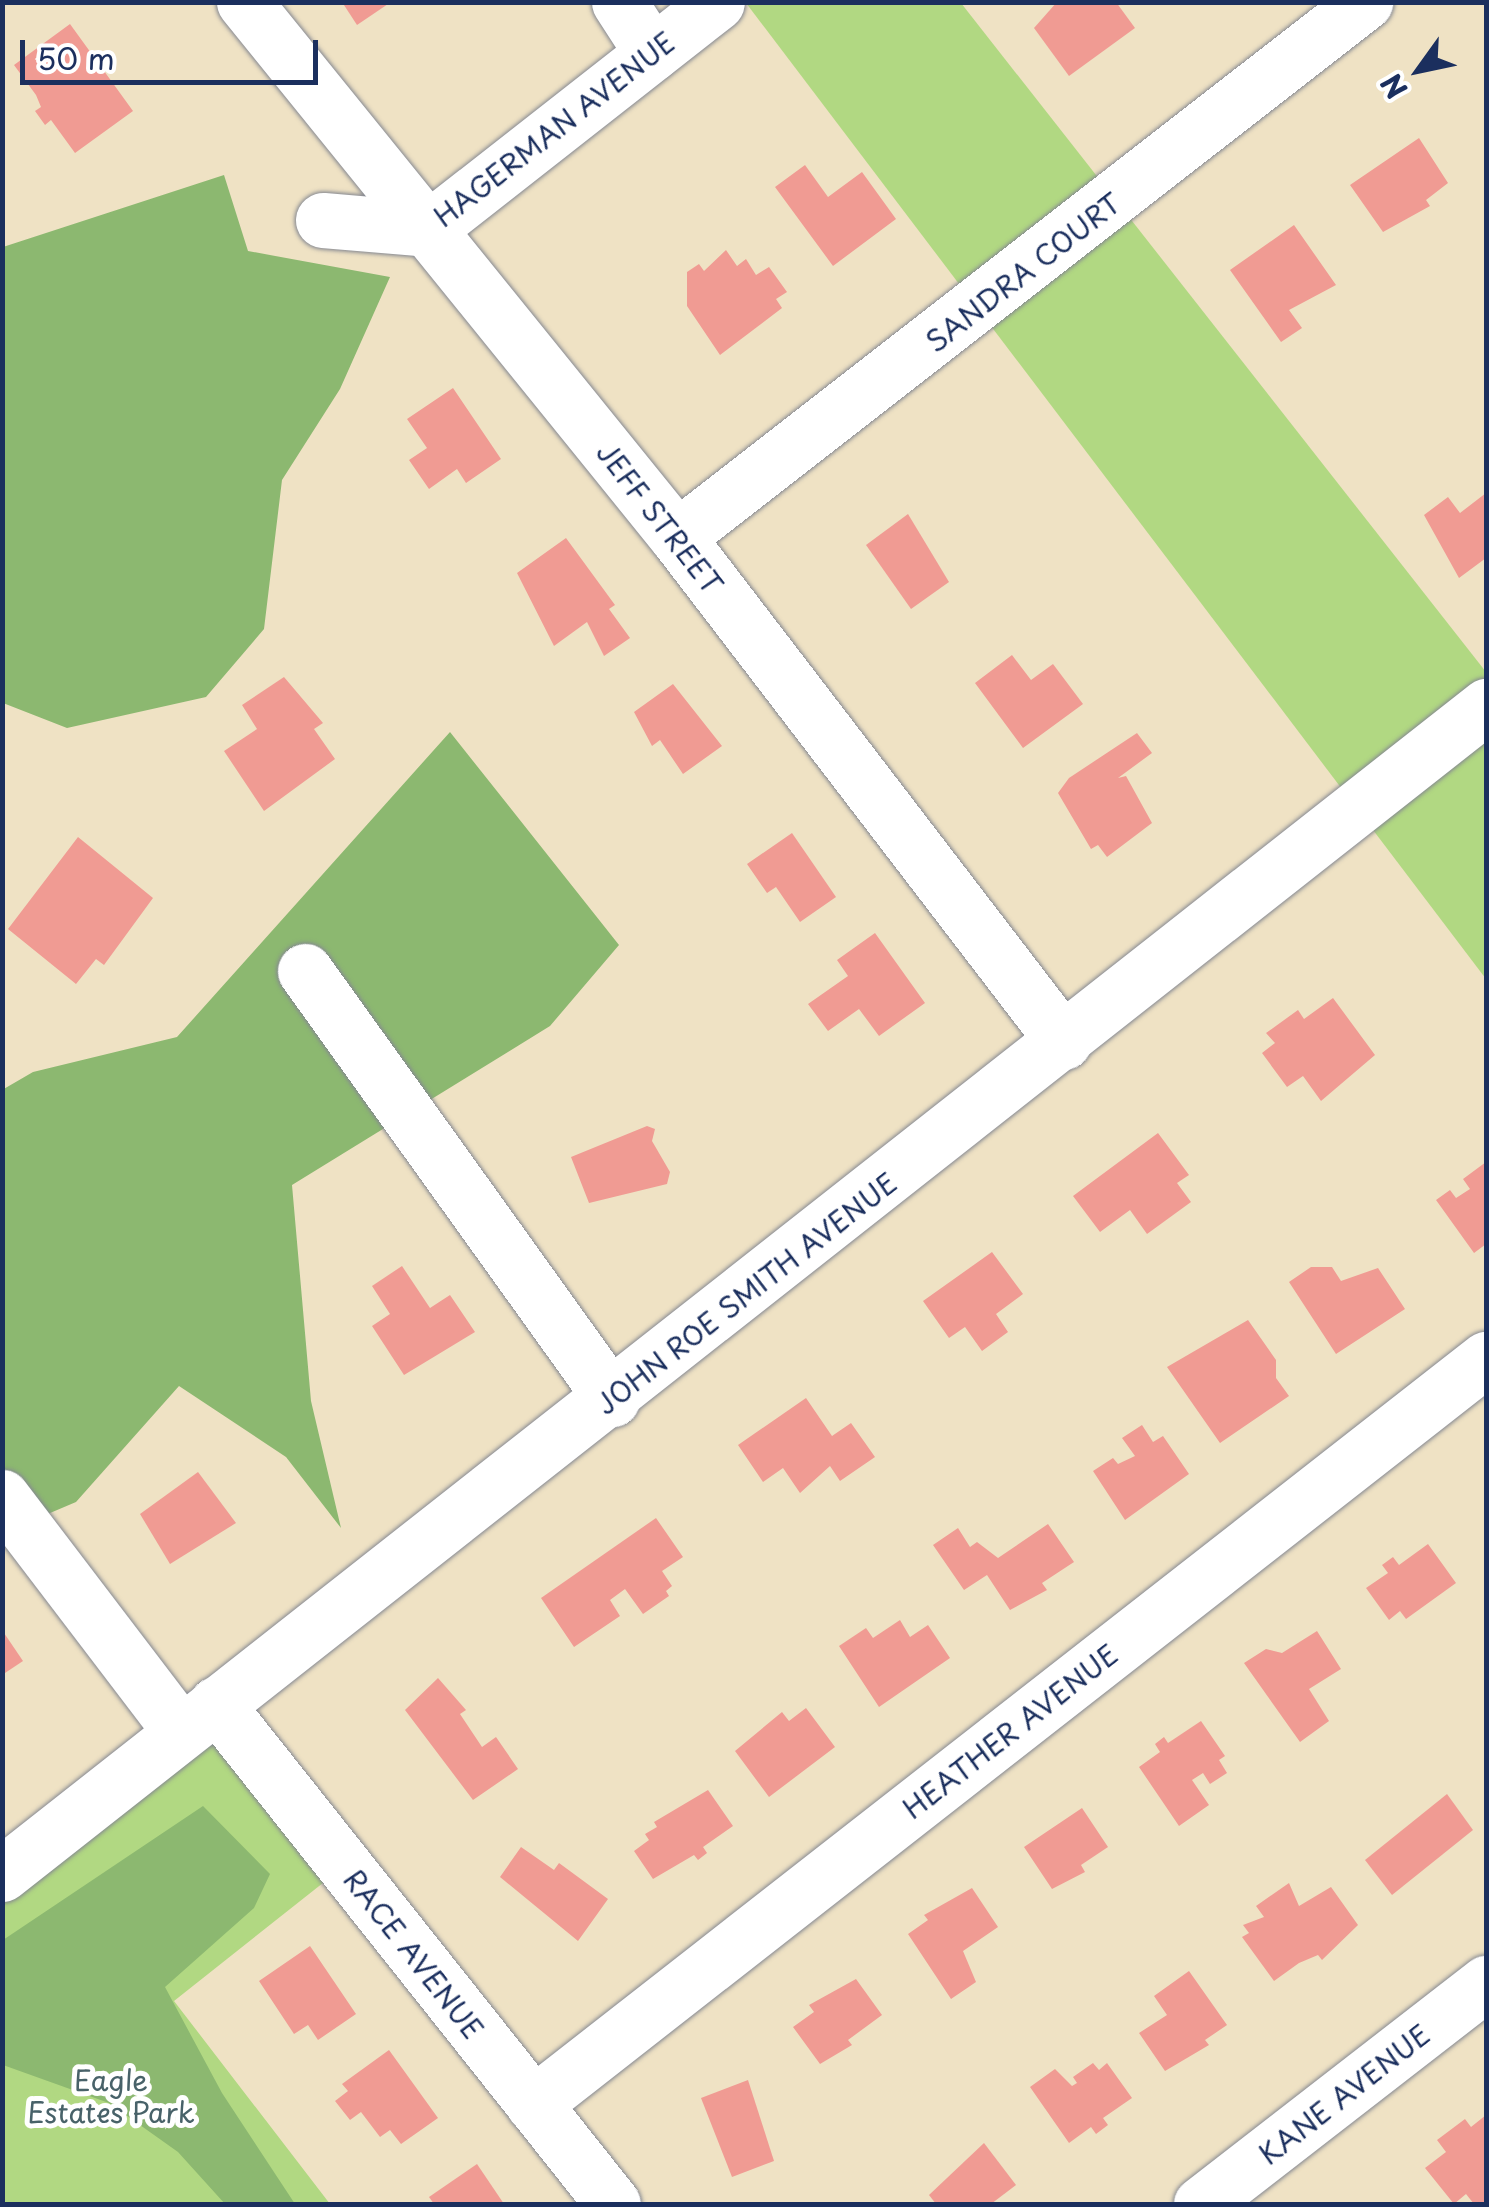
<!DOCTYPE html>
<style>
body{margin:0}
#map{position:relative;width:1489px;height:2207px;overflow:hidden;background:#efe2c4;font-family:"Playpen Sans",sans-serif}
div>[style]{position:absolute}
.green>*{inset:0;background:#b1d882}
.forest>*{inset:0;background:#8cb870}
.building>*{inset:0;background:#f09b93}
.roads{filter:drop-shadow(0 0 2px #858891) drop-shadow(0 0 2px #858891)}
.minor>*{height:55px;margin:-27.5px;padding:0 27.5px;transform-origin:27.5px;border-radius:27.5px;background:#fff}
span{translate:-50% -50%;white-space:nowrap;text-align:center;line-height:1.15;-webkit-text-stroke:10px #fff;paint-order:stroke}
.street-label{font-size:28px;color:#1b2f5e}
.park-label{font-size:28px;color:#486269}
.frame{position:absolute;inset:0;border:5px solid #1b2f5e;pointer-events:none}
.north{position:absolute;left:1369px;top:20px;width:100px;height:100px;-webkit-text-stroke:8px #fff;paint-order:stroke;rotate:237deg;font-size:28px;font-weight:700;line-height:40px;text-align:center;color:#1b2f5e}
.north::after{content:'';display:block;margin:auto;width:35px;height:45px;background:#1b2f5e;clip-path:polygon(50% 0,100% 100%,50% 72%,0 100%)}
.scale{position:absolute;left:20px;top:40px;width:298px;height:45px;box-sizing:border-box;border:5px solid #1b2f5e;border-top:0;padding-left:12px;font-size:30px;line-height:35px;white-space:nowrap;color:#1b2f5e;-webkit-text-stroke:8px #fff;paint-order:stroke}
</style>
<div id="map">
<div class="green">
<div style="clip-path:polygon(746px 3px,961px 3px,1486px 672px,1486px 979px)"></div>
<div style="clip-path:polygon(214px 1739px,328px 1879px,174px 2001px,330px 2204px,3px 2204px,3px 1904px)"></div>
</div>
<div class="forest">
<div style="clip-path:polygon(224px 175px,248px 251px,390px 277px,340px 389px,282px 480px,264px 629px,206px 697px,67px 728px,3px 703px,3px 247px)"></div>
<div style="clip-path:polygon(450px 732px,619px 945px,550px 1026px,292px 1185px,311px 1401px,341px 1528px,286px 1457px,179px 1386px,76px 1502px,3px 1533px,2px 1090px,33px 1072px,177px 1037px)"></div>
<div style="clip-path:polygon(203px 1806px,270px 1874px,254px 1908px,165px 1987px,222px 2093px,295px 2204px,225px 2204px,178px 2152px,109px 2103px,3px 2065px,3px 1940px)"></div>
</div>
<div class="building">
<div style="clip-path:polygon(342px 2px,391px 2px,357px 25px)"></div>
<div style="clip-path:polygon(1057px 2px,1116px 2px,1135px 28px,1069px 76px,1034px 28px)"></div>
<div style="clip-path:polygon(70px 24px,133px 111px,75px 153px,51px 120px,45px 125px,35px 111px,41px 107px,36px 95px,14px 65px)"></div>
<div style="clip-path:polygon(1419px 138px,1448px 183px,1426px 200px,1430px 206px,1383px 232px,1350px 185px)"></div>
<div style="clip-path:polygon(805px 165px,828px 197px,862px 172px,896px 219px,833px 266px,775px 187px)"></div>
<div style="clip-path:polygon(1294px 225px,1336px 285px,1289px 310px,1302px 328px,1281px 342px,1230px 270px)"></div>
<div style="clip-path:polygon(726px 250px,737px 266px,746px 259px,756px 275px,769px 267px,787px 292px,776px 299px,782px 308px,720px 355px,687px 306px,687px 272px,699px 264px,704px 271px)"></div>
<div style="clip-path:polygon(453px 388px,501px 459px,466px 483px,457px 469px,429px 489px,409px 460px,427px 448px,407px 419px)"></div>
<div style="clip-path:polygon(1486px 493px,1486px 558px,1459px 578px,1424px 515px,1448px 497px,1460px 513px)"></div>
<div style="clip-path:polygon(908px 514px,949px 582px,911px 609px,866px 545px)"></div>
<div style="clip-path:polygon(566px 538px,615px 605px,609px 609px,630px 638px,604px 656px,587px 622px,554px 646px,517px 573px)"></div>
<div style="clip-path:polygon(1012px 655px,1031px 680px,1053px 664px,1083px 704px,1023px 748px,975px 683px)"></div>
<div style="clip-path:polygon(284px 677px,323px 723px,314px 729px,335px 759px,264px 811px,224px 751px,257px 729px,242px 705px)"></div>
<div style="clip-path:polygon(673px 684px,722px 746px,683px 774px,660px 740px,652px 746px,634px 712px)"></div>
<div style="clip-path:polygon(1137px 733px,1152px 753px,1118px 778px,1126px 776px,1152px 823px,1107px 857px,1098px 845px,1091px 849px,1058px 793px,1069px 778px)"></div>
<div style="clip-path:polygon(792px 833px,836px 897px,800px 922px,776px 887px,767px 893px,747px 864px)"></div>
<div style="clip-path:polygon(78px 837px,153px 898px,104px 965px,96px 959px,76px 984px,8px 929px)"></div>
<div style="clip-path:polygon(875px 933px,925px 1003px,879px 1036px,859px 1009px,828px 1031px,808px 1004px,848px 976px,837px 960px)"></div>
<div style="clip-path:polygon(1333px 998px,1375px 1055px,1321px 1101px,1303px 1076px,1287px 1087px,1262px 1053px,1275px 1043px,1266px 1033px,1298px 1010px,1304px 1019px)"></div>
<div style="clip-path:polygon(647px 1126px,655px 1129px,652px 1141px,670px 1172px,667px 1184px,589px 1203px,571px 1157px)"></div>
<div style="clip-path:polygon(1158px 1133px,1189px 1175px,1177px 1183px,1191px 1202px,1147px 1234px,1130px 1210px,1100px 1232px,1073px 1196px)"></div>
<div style="clip-path:polygon(1486px 1162px,1486px 1244px,1474px 1253px,1436px 1200px,1450px 1190px,1456px 1198px,1470px 1189px,1463px 1179px)"></div>
<div style="clip-path:polygon(992px 1252px,1023px 1294px,996px 1314px,1008px 1332px,982px 1351px,965px 1327px,949px 1338px,923px 1301px)"></div>
<div style="clip-path:polygon(402px 1266px,430px 1308px,450px 1295px,475px 1332px,404px 1375px,372px 1326px,390px 1314px,372px 1286px)"></div>
<div style="clip-path:polygon(1311px 1267px,1332px 1267px,1341px 1281px,1378px 1268px,1405px 1309px,1336px 1354px,1289px 1282px)"></div>
<div style="clip-path:polygon(1248px 1320px,1276px 1360px,1276px 1378px,1289px 1396px,1220px 1443px,1167px 1367px)"></div>
<div style="clip-path:polygon(806px 1398px,832px 1436px,851px 1423px,875px 1457px,840px 1481px,830px 1466px,800px 1493px,783px 1468px,763px 1482px,738px 1445px)"></div>
<div style="clip-path:polygon(1142px 1425px,1153px 1442px,1163px 1436px,1189px 1474px,1125px 1520px,1093px 1471px,1113px 1458px,1118px 1464px,1135px 1456px,1122px 1438px)"></div>
<div style="clip-path:polygon(198px 1472px,236px 1523px,170px 1564px,140px 1514px)"></div>
<div style="clip-path:polygon(656px 1518px,683px 1557px,662px 1571px,672px 1586px,666px 1591px,669px 1596px,643px 1614px,625px 1589px,610px 1600px,620px 1616px,574px 1647px,541px 1598px)"></div>
<div style="clip-path:polygon(1048px 1524px,1074px 1562px,1042px 1583px,1047px 1590px,1010px 1610px,987px 1575px,964px 1590px,933px 1545px,958px 1528px,970px 1547px,977px 1542px,998px 1558px)"></div>
<div style="clip-path:polygon(1428px 1544px,1456px 1583px,1406px 1619px,1400px 1611px,1389px 1620px,1366px 1588px,1388px 1573px,1382px 1565px,1393px 1557px,1399px 1565px)"></div>
<div style="clip-path:polygon(900px 1620px,910px 1637px,928px 1625px,950px 1658px,879px 1707px,839px 1646px,866px 1628px,873px 1638px)"></div>
<div style="clip-path:polygon(2px 1630px,23px 1661px,2px 1675px)"></div>
<div style="clip-path:polygon(1317px 1631px,1341px 1669px,1309px 1689px,1329px 1721px,1300px 1742px,1244px 1663px,1266px 1649px,1282px 1653px)"></div>
<div style="clip-path:polygon(438px 1678px,466px 1710px,460px 1714px,482px 1747px,496px 1737px,518px 1769px,473px 1800px,405px 1710px)"></div>
<div style="clip-path:polygon(806px 1708px,835px 1747px,769px 1797px,735px 1751px,782px 1712px,789px 1721px)"></div>
<div style="clip-path:polygon(1201px 1721px,1225px 1756px,1219px 1760px,1227px 1773px,1210px 1784px,1203px 1773px,1192px 1780px,1209px 1805px,1179px 1826px,1139px 1767px,1160px 1752px,1155px 1744px,1164px 1737px,1168px 1743px)"></div>
<div style="clip-path:polygon(708px 1790px,733px 1826px,703px 1847px,707px 1853px,698px 1860px,694px 1855px,653px 1879px,634px 1851px,649px 1840px,645px 1834px,657px 1827px,654px 1822px)"></div>
<div style="clip-path:polygon(1447px 1794px,1473px 1830px,1392px 1895px,1365px 1860px)"></div>
<div style="clip-path:polygon(1082px 1808px,1108px 1847px,1081px 1865px,1085px 1872px,1052px 1889px,1024px 1847px)"></div>
<div style="clip-path:polygon(521px 1847px,554px 1870px,559px 1863px,608px 1899px,578px 1941px,500px 1877px)"></div>
<div style="clip-path:polygon(1289px 1883px,1299px 1906px,1331px 1887px,1358px 1925px,1322px 1960px,1318px 1955px,1299px 1963px,1274px 1981px,1242px 1937px,1249px 1933px,1243px 1925px,1264px 1917px,1256px 1906px)"></div>
<div style="clip-path:polygon(972px 1888px,998px 1927px,963px 1951px,976px 1982px,951px 1999px,908px 1934px,928px 1920px,924px 1915px)"></div>
<div style="clip-path:polygon(310px 1946px,356px 2014px,318px 2040px,308px 2025px,294px 2034px,259px 1981px)"></div>
<div style="clip-path:polygon(1189px 1971px,1227px 2025px,1205px 2040px,1209px 2045px,1165px 2071px,1139px 2033px,1167px 2015px,1154px 1996px)"></div>
<div style="clip-path:polygon(856px 1979px,882px 2015px,848px 2040px,852px 2045px,820px 2064px,793px 2027px,814px 2012px,809px 2005px)"></div>
<div style="clip-path:polygon(389px 2050px,438px 2118px,401px 2144px,390px 2130px,380px 2137px,361px 2112px,350px 2120px,335px 2101px,348px 2091px,342px 2084px)"></div>
<div style="clip-path:polygon(1093px 2063px,1099px 2070px,1107px 2063px,1132px 2098px,1103px 2118px,1108px 2125px,1096px 2134px,1091px 2127px,1069px 2143px,1030px 2087px,1055px 2069px,1072px 2086px,1077px 2083px,1073px 2077px)"></div>
<div style="clip-path:polygon(748px 2080px,774px 2161px,732px 2177px,701px 2098px)"></div>
<div style="clip-path:polygon(1486px 2115px,1486px 2204px,1474px 2204px,1466px 2194px,1454px 2204px,1425px 2168px,1446px 2152px,1437px 2140px,1465px 2119px,1471px 2127px)"></div>
<div style="clip-path:polygon(984px 2143px,1016px 2185px,991px 2204px,936px 2204px,929px 2195px)"></div>
<div style="clip-path:polygon(477px 2164px,504px 2204px,434px 2204px,429px 2197px)"></div>
</div>
<div class="roads">
<div class="minor">
<div style="left:244px;top:2px;width:688px;rotate:51.02deg"></div>
<div style="left:677px;top:537px;width:636px;rotate:52.54deg"></div>
<div style="left:619px;top:2px;width:61px;rotate:57.1deg"></div>
<div style="left:323px;top:220px;width:105px;rotate:4.9deg"></div>
<div style="left:428px;top:229px;width:367px;rotate:-38.1deg"></div>
<div style="left:677px;top:537px;width:872px;rotate:-37.87deg"></div>
<div style="left:305px;top:971px;width:527px;rotate:54.35deg"></div>
<div style="left:2px;top:1497px;width:295px;rotate:52.7deg"></div>
<div style="left:216px;top:1704px;width:638px;rotate:51.55deg"></div>
<div style="left:2px;top:1874px;width:1889px;rotate:-38.2deg"></div>
<div style="left:533px;top:2104px;width:1210px;rotate:-38.02deg"></div>
<div style="left:1201px;top:2204px;width:361px;rotate:-37.8deg"></div>
</div>
</div>
<div class="street-label">
<span style="left:554px;top:129px;rotate:-38deg">HAGERMAN AVENUE</span>
<span style="left:1023px;top:272px;rotate:-38deg">SANDRA COURT</span>
<span style="left:660px;top:518px;rotate:52deg">JEFF STREET</span>
<span style="left:746px;top:1293px;rotate:-38deg">JOHN ROE SMITH AVENUE</span>
<span style="left:1010px;top:1731px;rotate:-38deg">HEATHER AVENUE</span>
<span style="left:414px;top:1954px;rotate:52deg">RACE AVENUE</span>
<span style="left:1344px;top:2094px;rotate:-38deg">KANE AVENUE</span>
</div>
<div class="park-label">
<span style="left:111px;top:2096px">Eagle<br>Estates Park</span>
</div>
<div class="frame"></div>
<div class="north">N</div>
<div class="scale">50 m</div>
</div>
